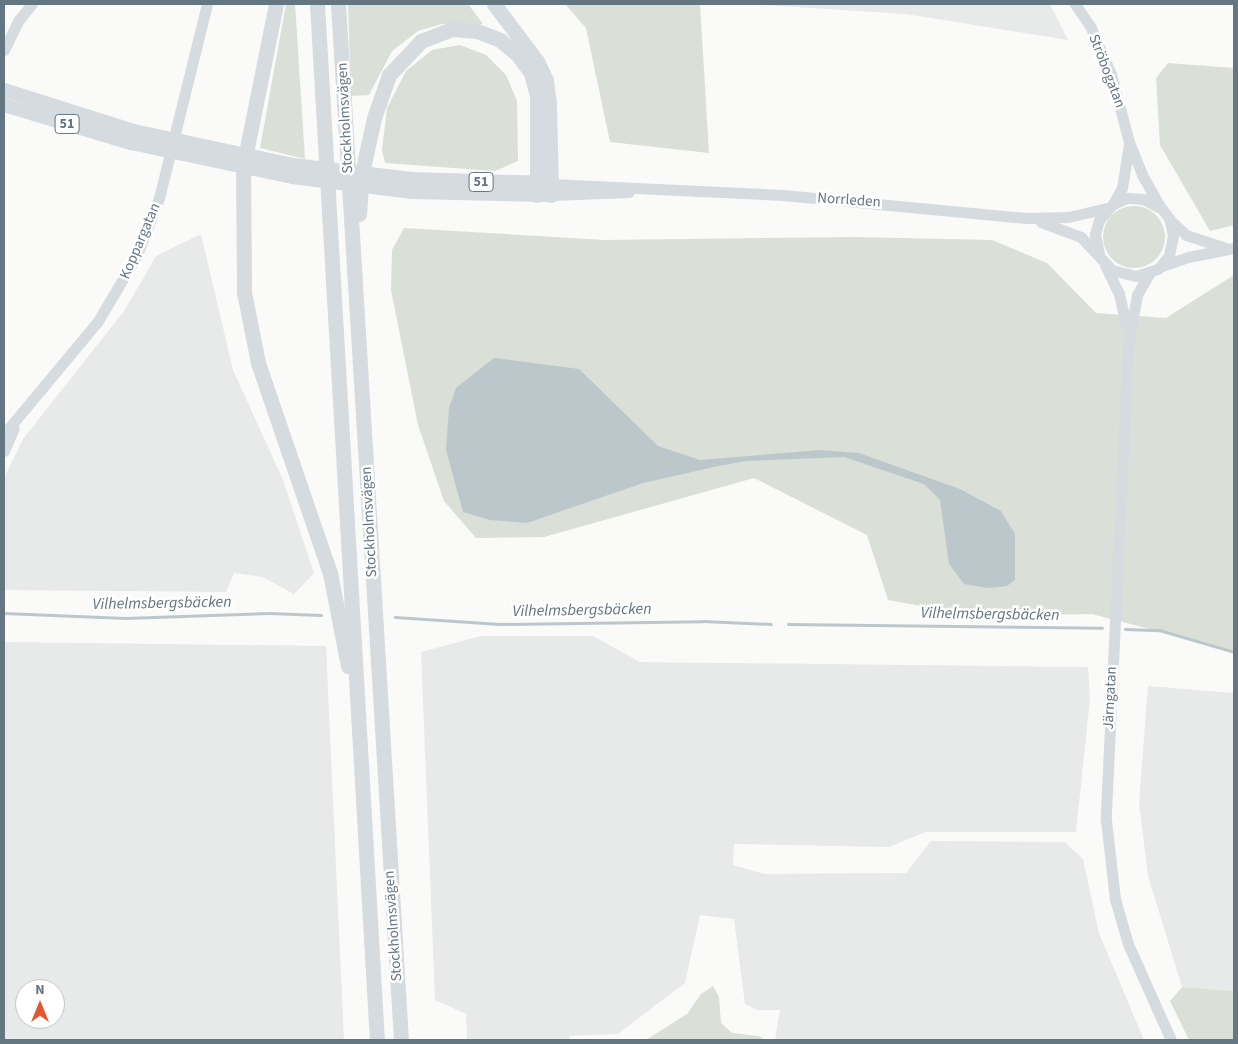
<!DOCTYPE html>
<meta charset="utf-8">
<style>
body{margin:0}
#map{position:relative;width:1238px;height:1044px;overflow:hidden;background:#fafaf8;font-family:"Source Sans 3",sans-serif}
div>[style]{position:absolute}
.built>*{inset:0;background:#e8e9e9}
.green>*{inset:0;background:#dadfd7}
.round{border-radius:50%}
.water>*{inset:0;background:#bbc7cb}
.stream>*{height:3px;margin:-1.5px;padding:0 1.5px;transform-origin:1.5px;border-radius:1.5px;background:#bbc7cb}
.secondary>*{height:11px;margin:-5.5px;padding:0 5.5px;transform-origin:5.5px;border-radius:5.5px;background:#d6dbdf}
.primary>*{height:14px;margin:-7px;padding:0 7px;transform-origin:7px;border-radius:7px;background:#d6dbdf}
.highway>*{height:15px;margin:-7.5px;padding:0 7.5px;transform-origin:7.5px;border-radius:7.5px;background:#d6dbdf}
span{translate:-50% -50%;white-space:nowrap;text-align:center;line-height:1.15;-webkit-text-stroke:5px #fff;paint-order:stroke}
.shield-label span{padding:1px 4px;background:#fff;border:1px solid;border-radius:4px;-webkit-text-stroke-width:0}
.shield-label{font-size:14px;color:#657683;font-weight:700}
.street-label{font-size:15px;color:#657683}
.water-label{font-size:16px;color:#60757c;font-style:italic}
.frame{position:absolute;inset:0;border:5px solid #657683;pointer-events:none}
.north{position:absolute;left:15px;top:979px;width:50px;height:50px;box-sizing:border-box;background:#fff;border:1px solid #c1c8cd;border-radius:50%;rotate:0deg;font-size:14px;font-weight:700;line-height:20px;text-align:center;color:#657683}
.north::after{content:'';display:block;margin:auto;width:18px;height:22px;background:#e4572e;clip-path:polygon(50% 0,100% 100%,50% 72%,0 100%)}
</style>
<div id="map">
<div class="built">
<div style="clip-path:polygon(744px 4px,1050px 4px,1068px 40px,906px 14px)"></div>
<div style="clip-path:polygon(201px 234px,233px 370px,283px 480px,314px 573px,294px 594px,263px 577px,234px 573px,226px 592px,4px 590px,4px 478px,23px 439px,124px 311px,156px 256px)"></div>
<div style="clip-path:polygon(481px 636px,593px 636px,640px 662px,1088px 667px,1090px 699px,1076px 832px,925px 832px,889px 847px,734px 844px,733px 865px,764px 874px,906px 873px,931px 841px,1065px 842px,1083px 859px,1099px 933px,1144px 1040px,775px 1040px,780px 1010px,757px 1010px,745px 1004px,734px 919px,700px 915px,685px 983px,618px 1034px,570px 1036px,569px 1040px,467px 1040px,466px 1014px,435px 1000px,421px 652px)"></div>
<div style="clip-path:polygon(evenodd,4px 642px,326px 646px,344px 1040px,4px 1040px,4px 642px,25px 989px,55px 989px,55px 1019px,25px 1019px,25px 989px)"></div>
<div style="clip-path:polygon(1148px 686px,1234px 693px,1234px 991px,1182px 987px,1148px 876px,1139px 803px)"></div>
</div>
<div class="green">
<div style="clip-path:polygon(286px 4px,295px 4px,305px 159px,260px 148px)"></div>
<div style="clip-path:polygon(348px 4px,468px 4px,483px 24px,442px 24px,418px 31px,392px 51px,369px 95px,351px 96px)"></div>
<div style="clip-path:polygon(565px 4px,700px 4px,709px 153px,610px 142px,586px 28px)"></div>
<div style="clip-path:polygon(460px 45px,486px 55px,506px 75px,517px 101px,518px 161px,495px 171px,385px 163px,382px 150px,387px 108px,406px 71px,432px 50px)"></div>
<div style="clip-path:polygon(1168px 63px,1234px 68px,1234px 225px,1210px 231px,1160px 145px,1156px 78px)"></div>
<div class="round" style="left:1103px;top:206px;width:62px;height:62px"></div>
<div style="clip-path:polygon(404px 228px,604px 240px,855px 237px,992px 240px,1047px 263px,1096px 313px,1166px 318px,1234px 275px,1234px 651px,1092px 614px,976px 616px,888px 600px,867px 535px,754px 478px,544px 537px,476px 538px,444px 501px,418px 425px,391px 290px,392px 250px)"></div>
<div style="clip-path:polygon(713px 986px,719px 997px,721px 1023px,732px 1033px,759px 1036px,764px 1040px,646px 1040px,687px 1014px,701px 994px)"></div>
<div style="clip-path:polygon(1182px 987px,1234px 991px,1234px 1040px,1189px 1040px,1170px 1001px)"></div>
</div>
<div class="water">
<div style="clip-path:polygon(494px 358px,579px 369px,658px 446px,700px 460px,820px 450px,859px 453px,960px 489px,1001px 511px,1015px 534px,1015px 580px,1007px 586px,988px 588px,964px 584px,949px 564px,940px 500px,924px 484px,844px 457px,746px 461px,718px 466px,643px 483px,527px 523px,490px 520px,463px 512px,446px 450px,449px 408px,456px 388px)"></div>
</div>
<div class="stream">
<div style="left:4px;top:613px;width:121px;rotate:2.4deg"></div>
<div style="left:125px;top:618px;width:144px;rotate:-2deg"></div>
<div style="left:269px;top:613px;width:52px;rotate:2.2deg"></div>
<div style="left:395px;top:617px;width:105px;rotate:3.8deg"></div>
<div style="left:500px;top:624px;width:203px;rotate:-0.8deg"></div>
<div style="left:703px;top:621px;width:68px;rotate:2.5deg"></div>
<div style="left:788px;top:624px;width:314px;rotate:0.7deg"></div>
<div style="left:1125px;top:629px;width:34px;rotate:2deg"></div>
<div style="left:1159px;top:630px;width:78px;rotate:16.3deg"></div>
</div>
<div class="secondary">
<div style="left:1075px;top:4px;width:29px;rotate:56deg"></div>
<div style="left:1091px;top:28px;width:50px;rotate:66.5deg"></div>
<div style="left:1111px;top:74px;width:70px;rotate:75.2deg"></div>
<div style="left:1129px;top:142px;width:35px;rotate:68deg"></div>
<div style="left:1142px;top:175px;width:36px;rotate:60deg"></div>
<div style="left:4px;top:50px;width:32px;rotate:-64deg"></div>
<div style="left:18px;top:21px;width:22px;rotate:-51deg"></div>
<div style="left:551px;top:184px;width:232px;rotate:2.7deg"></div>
<div style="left:783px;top:195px;width:245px;rotate:5.4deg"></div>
<div style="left:1027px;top:218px;width:41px;rotate:-1.4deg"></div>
<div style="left:1068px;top:217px;width:41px;rotate:-12.7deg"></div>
<div style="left:551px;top:195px;width:78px;rotate:-2.2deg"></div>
<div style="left:1113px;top:204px;width:18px;rotate:-61deg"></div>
<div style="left:1122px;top:188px;width:45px;rotate:-81deg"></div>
<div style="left:1170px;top:220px;width:22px;rotate:43deg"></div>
<div style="left:1186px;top:235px;width:42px;rotate:18deg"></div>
<div style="left:1041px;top:222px;width:43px;rotate:20.6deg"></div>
<div style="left:1081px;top:237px;width:45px;rotate:46.8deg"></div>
<div style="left:1112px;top:270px;width:25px;rotate:14deg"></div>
<div style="left:1136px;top:276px;width:23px;rotate:-18deg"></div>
<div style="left:1158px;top:269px;width:17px;rotate:-50deg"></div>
<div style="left:1169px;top:256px;width:21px;rotate:-79deg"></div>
<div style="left:1173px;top:235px;width:17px;rotate:-103deg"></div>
<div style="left:1169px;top:218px;width:11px;rotate:-128deg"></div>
<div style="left:1162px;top:209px;width:21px;rotate:-152deg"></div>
<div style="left:1143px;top:199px;width:16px;rotate:-176deg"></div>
<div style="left:1127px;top:198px;width:15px;rotate:157deg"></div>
<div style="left:1113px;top:204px;width:21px;rotate:131deg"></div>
<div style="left:1099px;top:220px;width:15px;rotate:106deg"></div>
<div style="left:1095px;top:234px;width:21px;rotate:79deg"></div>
<div style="left:1105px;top:265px;width:32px;rotate:64deg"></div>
<div style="left:1119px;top:294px;width:37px;rotate:77deg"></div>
<div style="left:1162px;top:266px;width:28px;rotate:-19deg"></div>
<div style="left:1188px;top:257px;width:47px;rotate:-11.1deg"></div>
<div style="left:1149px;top:274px;width:24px;rotate:120deg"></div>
<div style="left:1137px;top:295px;width:51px;rotate:100.2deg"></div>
<div style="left:1128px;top:345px;width:476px;rotate:92.7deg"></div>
<div style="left:1106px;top:820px;width:80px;rotate:83.5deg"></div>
<div style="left:1115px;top:899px;width:47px;rotate:73.9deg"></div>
<div style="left:1128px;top:944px;width:105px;rotate:65.9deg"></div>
<div style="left:4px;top:434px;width:147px;rotate:-50.2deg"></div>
<div style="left:98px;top:321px;width:77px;rotate:-59.4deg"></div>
<div style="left:137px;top:255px;width:61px;rotate:-68.9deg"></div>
<div style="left:159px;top:198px;width:200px;rotate:-76.1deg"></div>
<div style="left:4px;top:451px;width:25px;rotate:-67deg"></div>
</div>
<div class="primary">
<div style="left:4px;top:90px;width:136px;rotate:17.5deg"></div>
<div style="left:134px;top:131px;width:163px;rotate:12.1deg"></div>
<div style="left:293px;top:165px;width:120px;rotate:6.7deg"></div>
<div style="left:412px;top:179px;width:135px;rotate:1.7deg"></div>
<div style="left:4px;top:105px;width:133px;rotate:16.7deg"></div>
<div style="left:131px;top:143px;width:165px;rotate:11.9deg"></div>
<div style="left:292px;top:177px;width:121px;rotate:7.1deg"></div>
<div style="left:412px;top:192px;width:135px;rotate:1.3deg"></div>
</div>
<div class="highway">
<div style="left:276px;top:4px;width:167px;rotate:101.4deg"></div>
<div style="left:243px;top:168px;width:124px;rotate:89.5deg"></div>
<div style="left:244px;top:292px;width:72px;rotate:78.8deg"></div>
<div style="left:258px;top:363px;width:222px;rotate:71.1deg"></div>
<div style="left:330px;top:573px;width:95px;rotate:79deg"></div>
<div style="left:317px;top:4px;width:1038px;rotate:86.69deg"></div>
<div style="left:338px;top:4px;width:1038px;rotate:86.52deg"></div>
<div style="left:494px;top:4px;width:71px;rotate:53deg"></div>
<div style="left:537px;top:61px;width:21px;rotate:65deg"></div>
<div style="left:546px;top:80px;width:24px;rotate:83deg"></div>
<div style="left:549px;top:104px;width:91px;rotate:88.7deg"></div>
<div style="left:359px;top:214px;width:41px;rotate:-85.8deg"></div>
<div style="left:362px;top:173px;width:56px;rotate:-77.7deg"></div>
<div style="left:374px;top:118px;width:46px;rotate:-70.8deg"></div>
<div style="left:389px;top:75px;width:47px;rotate:-46.7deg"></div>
<div style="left:421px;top:41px;width:34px;rotate:-21deg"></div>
<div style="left:453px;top:29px;width:24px;rotate:5deg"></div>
<div style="left:477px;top:31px;width:25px;rotate:21deg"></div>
<div style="left:500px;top:40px;width:23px;rotate:40deg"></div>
<div style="left:518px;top:55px;width:22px;rotate:54deg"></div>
<div style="left:531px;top:73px;width:23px;rotate:75deg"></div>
<div style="left:537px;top:95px;width:100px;rotate:90deg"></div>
</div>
<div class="shield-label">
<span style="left:67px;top:124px">51</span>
<span style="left:481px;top:182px">51</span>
</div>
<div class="street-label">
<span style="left:1107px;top:71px;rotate:69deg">Ströbogatan</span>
<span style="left:345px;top:118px;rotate:-93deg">Stockholmsvägen</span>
<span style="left:849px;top:200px;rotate:4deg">Norrleden</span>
<span style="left:140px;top:241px;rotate:-67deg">Koppargatan</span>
<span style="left:369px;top:522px;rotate:-93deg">Stockholmsvägen</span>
<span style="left:1110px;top:698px;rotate:-87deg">Järngatan</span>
<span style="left:393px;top:926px;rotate:-94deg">Stockholmsvägen</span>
</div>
<div class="water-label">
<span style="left:162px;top:603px;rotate:-1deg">Vilhelmsbergsbäcken</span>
<span style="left:582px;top:610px;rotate:-1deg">Vilhelmsbergsbäcken</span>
<span style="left:990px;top:614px;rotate:1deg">Vilhelmsbergsbäcken</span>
</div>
<div class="frame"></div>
<div class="north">N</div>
</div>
